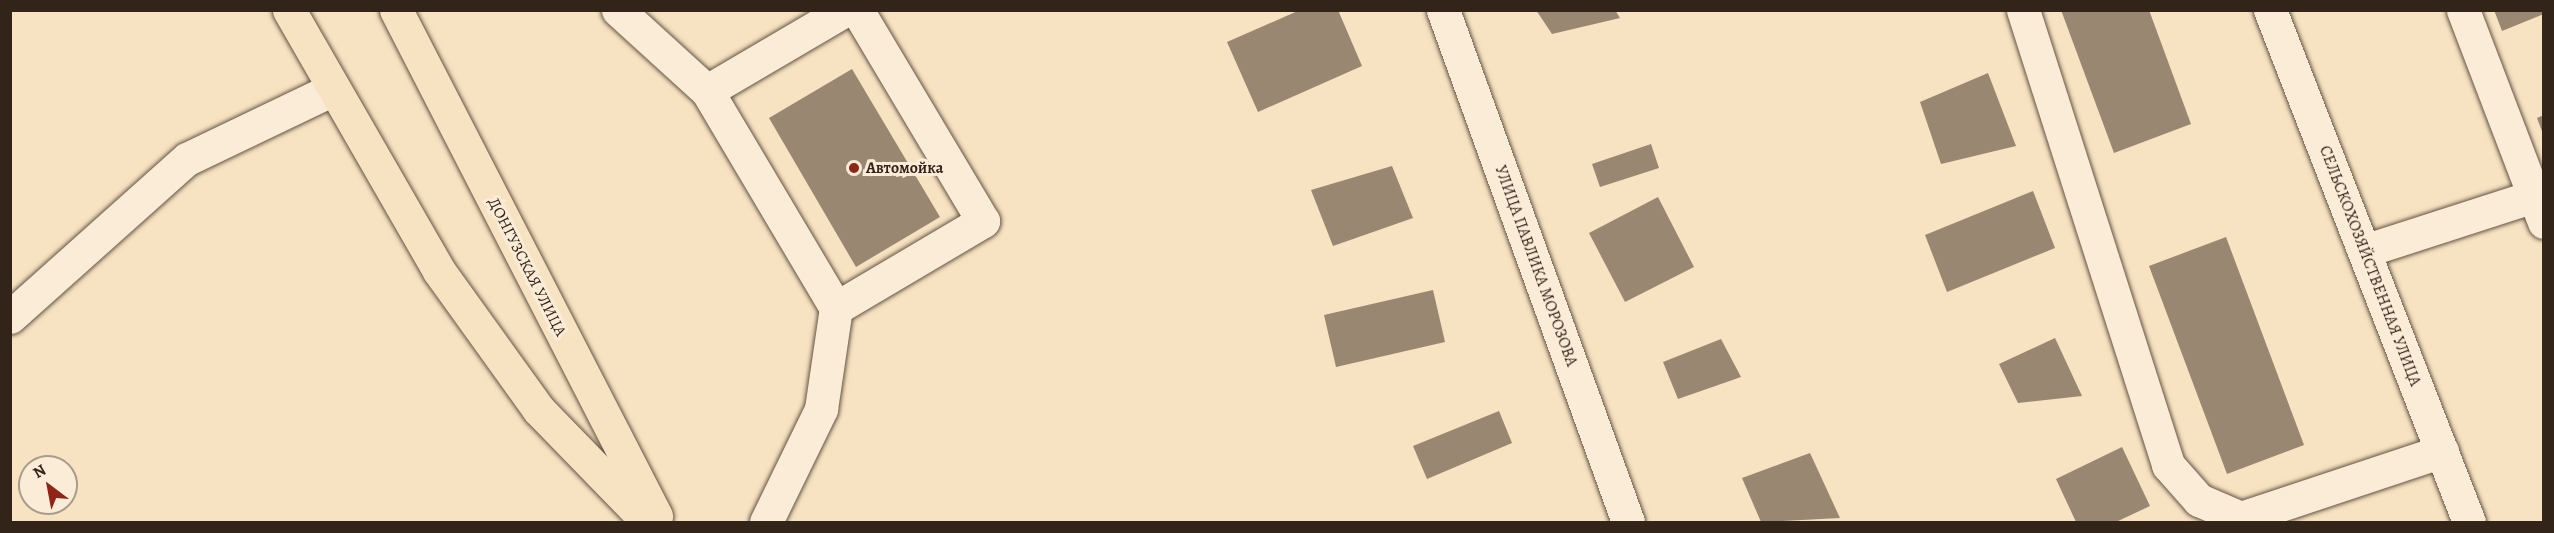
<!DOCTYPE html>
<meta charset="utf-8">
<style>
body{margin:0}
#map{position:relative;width:2554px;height:533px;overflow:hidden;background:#f7e2c1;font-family:Alegreya,serif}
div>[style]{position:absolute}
.building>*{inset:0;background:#998771}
.roads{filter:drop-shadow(0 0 2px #645444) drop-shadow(0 0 2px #645444)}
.minor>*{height:33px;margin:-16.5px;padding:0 16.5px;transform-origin:16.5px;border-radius:16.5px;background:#faecd7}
.highway>*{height:33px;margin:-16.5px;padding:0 16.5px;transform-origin:16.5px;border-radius:16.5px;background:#f7e2c1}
.dots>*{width:16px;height:16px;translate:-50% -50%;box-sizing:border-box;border:3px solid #faecd7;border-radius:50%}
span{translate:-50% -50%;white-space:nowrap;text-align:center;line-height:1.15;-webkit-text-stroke:6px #faecd7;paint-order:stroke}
.poi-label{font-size:16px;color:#33241a;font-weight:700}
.left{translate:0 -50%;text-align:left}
.street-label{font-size:16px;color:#33241a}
.frame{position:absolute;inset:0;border:12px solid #33241a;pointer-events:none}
.north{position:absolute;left:18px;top:455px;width:60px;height:60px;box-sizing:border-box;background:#faecd7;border:2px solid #aa9c8b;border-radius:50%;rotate:328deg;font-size:16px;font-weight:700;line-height:24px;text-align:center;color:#33241a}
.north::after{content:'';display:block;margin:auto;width:21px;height:27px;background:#8f2418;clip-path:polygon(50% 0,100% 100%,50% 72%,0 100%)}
</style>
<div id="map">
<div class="building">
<div style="clip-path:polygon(1300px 10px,1338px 10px,1362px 66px,1258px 112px,1227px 42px)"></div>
<div style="clip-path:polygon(1536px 10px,1615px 10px,1620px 18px,1552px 34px)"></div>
<div style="clip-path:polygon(2061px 10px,2149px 10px,2191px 124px,2114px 153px)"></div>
<div style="clip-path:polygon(2494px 10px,2544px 10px,2544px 14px,2502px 31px)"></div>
<div style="clip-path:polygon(852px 69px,940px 217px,856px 267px,769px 118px)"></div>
<div style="clip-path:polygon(1988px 73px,2016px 146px,1941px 164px,1920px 102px)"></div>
<div style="clip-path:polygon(2544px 115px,2544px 134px,2543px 134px,2537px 118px)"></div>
<div style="clip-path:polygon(1651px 144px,1659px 168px,1600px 187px,1592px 164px)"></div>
<div style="clip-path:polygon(1392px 166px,1413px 218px,1333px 246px,1311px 190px)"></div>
<div style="clip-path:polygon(2033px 191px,2055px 248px,1947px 292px,1925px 235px)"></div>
<div style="clip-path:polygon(1658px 197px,1694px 267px,1625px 302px,1589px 233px)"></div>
<div style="clip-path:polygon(2226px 237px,2304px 445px,2227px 474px,2149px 266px)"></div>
<div style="clip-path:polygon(1433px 290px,1445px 342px,1336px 367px,1324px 315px)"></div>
<div style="clip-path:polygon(2055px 338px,2082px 396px,2018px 403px,1999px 364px)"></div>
<div style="clip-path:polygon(1721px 339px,1741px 377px,1678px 399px,1663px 362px)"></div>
<div style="clip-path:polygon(1499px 411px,1512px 443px,1427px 479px,1413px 446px)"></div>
<div style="clip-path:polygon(2122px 447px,2150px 506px,2116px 522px,2076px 522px,2056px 479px)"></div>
<div style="clip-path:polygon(1810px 453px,1840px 518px,1761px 522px,1742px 478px)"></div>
</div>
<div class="roads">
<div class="minor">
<div style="left:618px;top:10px;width:120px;rotate:42.3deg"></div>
<div style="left:1443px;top:10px;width:544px;rotate:70.13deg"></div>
<div style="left:2023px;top:10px;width:478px;rotate:72.3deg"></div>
<div style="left:2168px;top:465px;width:47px;rotate:48.5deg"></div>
<div style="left:2199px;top:500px;width:46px;rotate:23.2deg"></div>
<div style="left:2241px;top:518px;width:212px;rotate:-18.4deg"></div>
<div style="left:2270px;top:10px;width:549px;rotate:68.76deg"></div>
<div style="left:2463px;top:10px;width:227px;rotate:69.1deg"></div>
<div style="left:2364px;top:251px;width:179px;rotate:-17.9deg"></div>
<div style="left:836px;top:308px;width:171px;rotate:-30.6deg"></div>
<div style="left:983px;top:221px;width:246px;rotate:-120.8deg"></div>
<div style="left:10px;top:317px;width:237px;rotate:-41.8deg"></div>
<div style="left:187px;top:159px;width:162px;rotate:-25.6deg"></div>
<div style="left:766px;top:522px;width:126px;rotate:-64deg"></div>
<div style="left:821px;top:409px;width:102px;rotate:-81.6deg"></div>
<div style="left:836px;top:308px;width:252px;rotate:-120.7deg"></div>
<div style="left:707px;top:91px;width:160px;rotate:-30.4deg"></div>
</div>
<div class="highway">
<div style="left:289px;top:10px;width:301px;rotate:60.1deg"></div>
<div style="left:439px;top:271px;width:170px;rotate:54.3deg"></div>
<div style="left:538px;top:409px;width:158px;rotate:45.8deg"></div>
<div style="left:396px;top:10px;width:569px;rotate:62.8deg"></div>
</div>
</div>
<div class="dots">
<div style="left:854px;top:168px;background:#8f2418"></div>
</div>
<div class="poi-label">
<span class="left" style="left:866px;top:168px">Автомойка</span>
</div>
<div class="street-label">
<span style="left:1536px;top:266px;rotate:70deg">УЛИЦА ПАВЛИКА МОРОЗОВА</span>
<span style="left:2370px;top:266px;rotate:69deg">СЕЛЬСКОХОЗЯЙСТВЕННАЯ УЛИЦА</span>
<span style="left:527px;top:267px;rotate:63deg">ДОНГУЗСКАЯ УЛИЦА</span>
</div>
<div class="frame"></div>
<div class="north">N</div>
</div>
